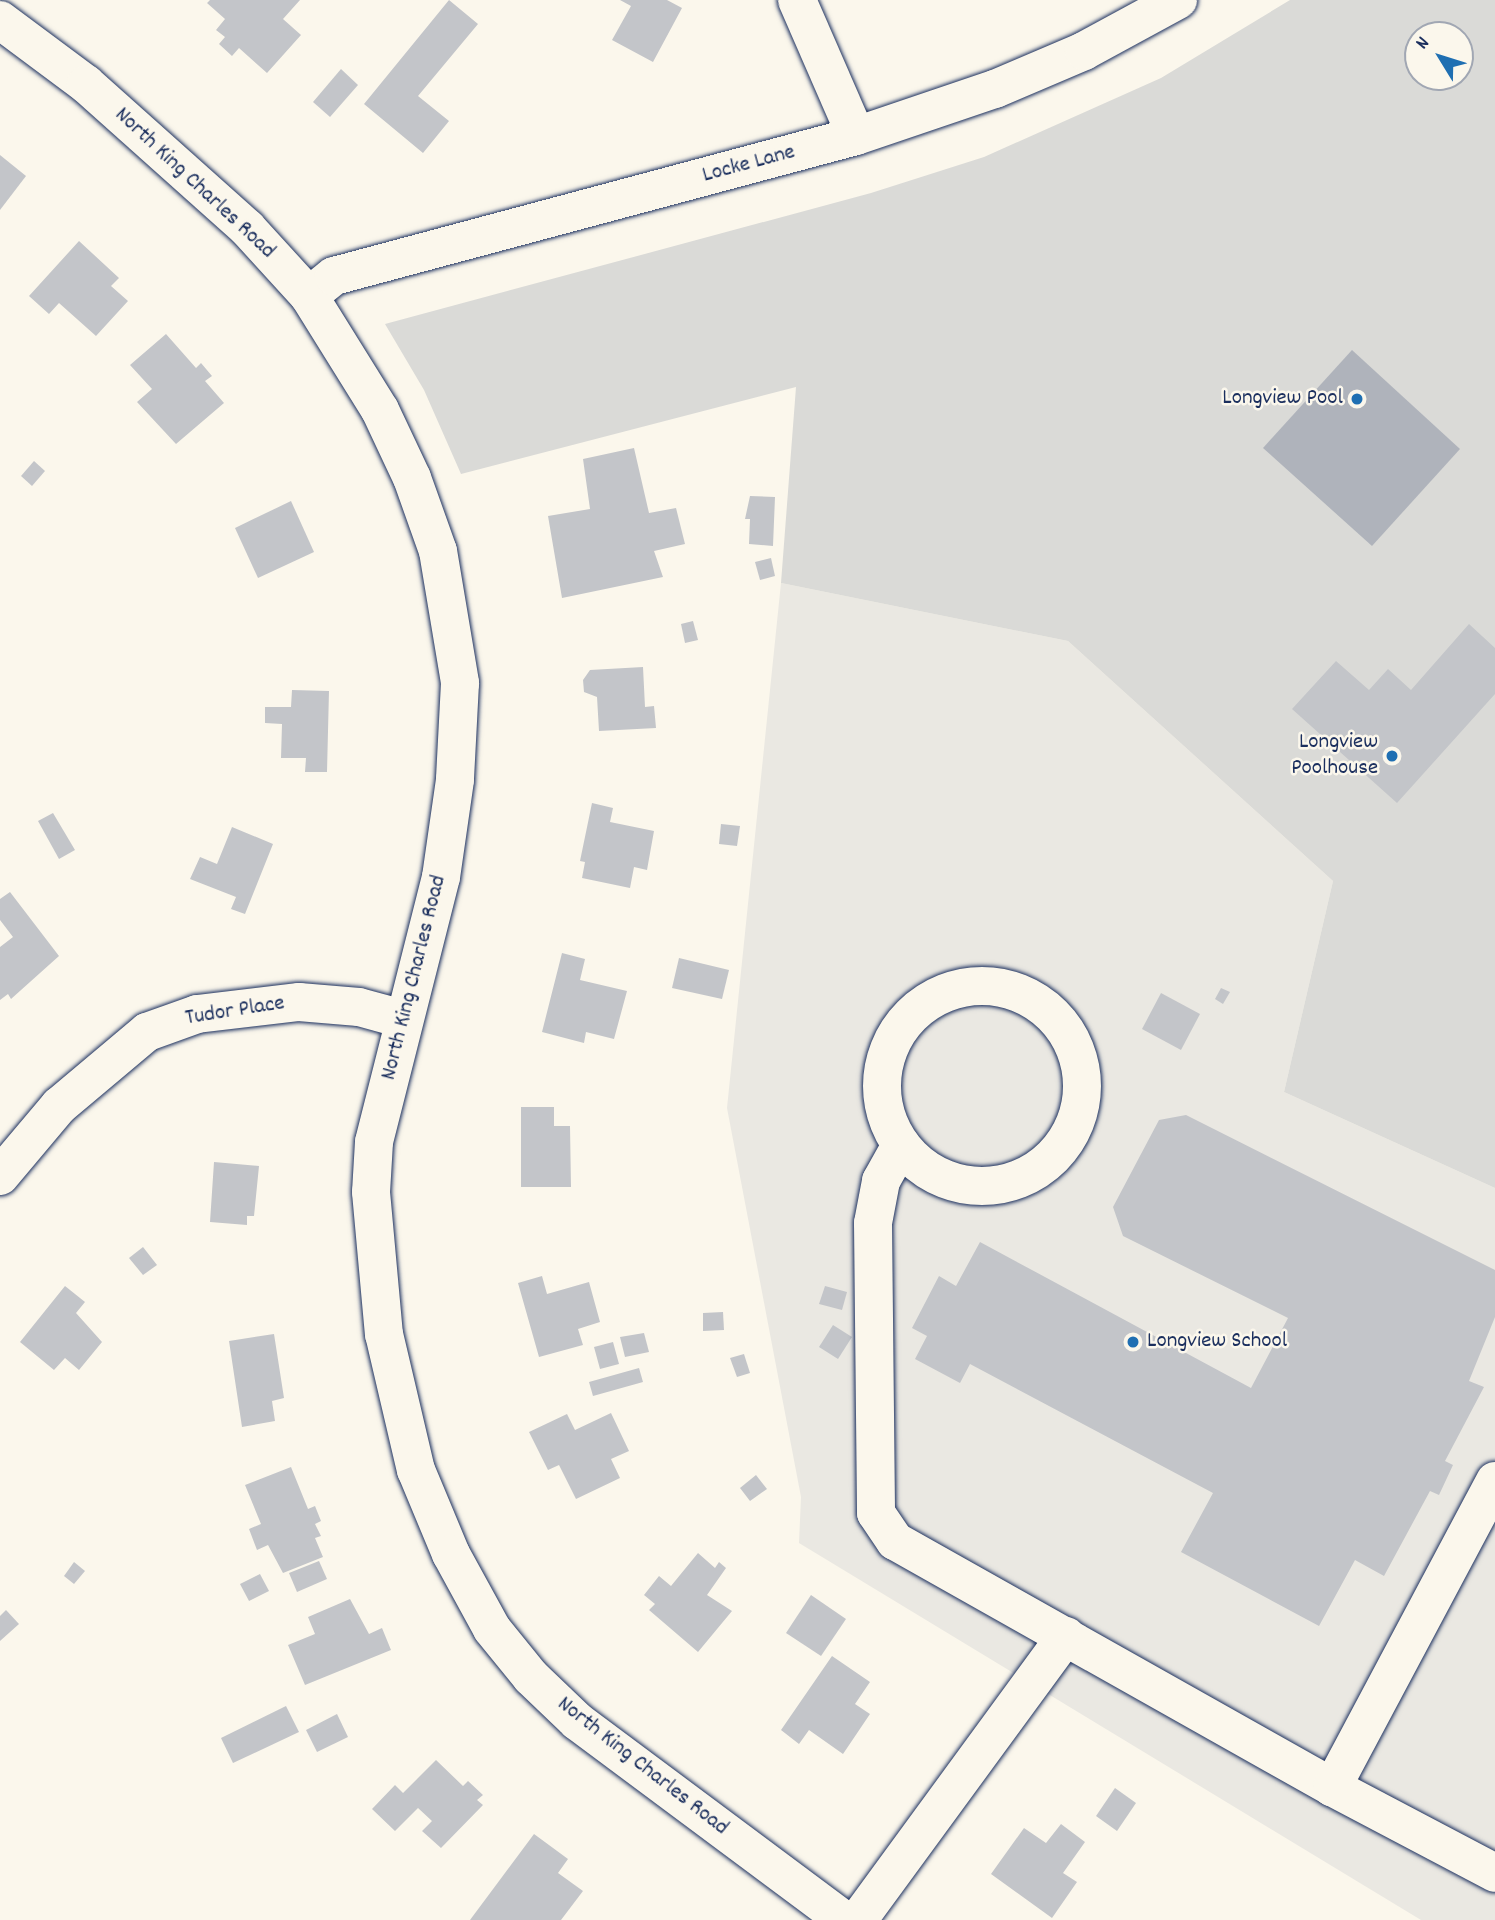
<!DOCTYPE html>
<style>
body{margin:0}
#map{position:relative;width:1495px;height:1920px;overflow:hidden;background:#fbf7ec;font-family:Dekko,sans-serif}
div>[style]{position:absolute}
.built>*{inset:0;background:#eae8e2}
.green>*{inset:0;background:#dadad7}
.water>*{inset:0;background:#afb3bb}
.building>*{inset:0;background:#c3c5c9}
.roads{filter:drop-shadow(0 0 2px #1b2f5e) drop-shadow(0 0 2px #1b2f5e)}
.minor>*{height:38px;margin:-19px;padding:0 19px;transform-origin:19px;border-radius:19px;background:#fbf7ec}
.minor>.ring{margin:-19px;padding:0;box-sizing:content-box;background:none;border:38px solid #fbf7ec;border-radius:50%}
.dots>*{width:19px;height:19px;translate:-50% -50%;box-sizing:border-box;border:4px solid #fbf7ec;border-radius:50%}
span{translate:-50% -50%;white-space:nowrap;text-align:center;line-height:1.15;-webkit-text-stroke:5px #fbf7ec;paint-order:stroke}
.street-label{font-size:23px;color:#1b2f5e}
.poi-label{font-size:23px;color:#1b2f5e}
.right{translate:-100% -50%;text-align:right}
.left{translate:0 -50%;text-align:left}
.north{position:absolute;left:1404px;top:21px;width:70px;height:70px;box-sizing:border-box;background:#fbf7ec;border:2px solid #a1a7b3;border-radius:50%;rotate:308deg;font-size:19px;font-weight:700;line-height:28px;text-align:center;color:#1b2f5e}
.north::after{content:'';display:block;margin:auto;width:24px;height:32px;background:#1f6fb2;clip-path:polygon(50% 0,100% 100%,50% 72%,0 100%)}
</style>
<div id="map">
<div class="built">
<div style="clip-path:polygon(781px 583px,1068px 641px,1333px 881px,1284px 1092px,1495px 1188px,1495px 1920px,1421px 1920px,799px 1543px,801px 1497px,727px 1108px)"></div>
</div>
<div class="green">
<div style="clip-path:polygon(evenodd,1290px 0,1495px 0,1495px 1188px,1284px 1092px,1333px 881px,1068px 641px,781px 583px,796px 387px,461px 474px,424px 390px,385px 324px,871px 193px,984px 157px,1161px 78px,1290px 0,1418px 35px,1460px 35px,1460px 77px,1418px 77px,1418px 35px)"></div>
</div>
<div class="water">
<div style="clip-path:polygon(1352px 350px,1460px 449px,1372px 546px,1263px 448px)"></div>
</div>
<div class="building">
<div style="clip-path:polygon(210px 0,300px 0,283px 19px,301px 35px,267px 73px,239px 48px,232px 56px,219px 44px,225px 37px,216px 30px,225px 19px,207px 3px)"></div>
<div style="clip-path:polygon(449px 0,478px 24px,418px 96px,449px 121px,423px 153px,364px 104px)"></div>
<div style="clip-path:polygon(620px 0,667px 0,682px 8px,653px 62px,612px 40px,631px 6px)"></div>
<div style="clip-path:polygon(341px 69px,358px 85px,330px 117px,313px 102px)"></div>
<div style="clip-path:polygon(0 155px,26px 176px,0 210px)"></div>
<div style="clip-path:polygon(79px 241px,119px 278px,111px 286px,128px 301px,96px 336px,59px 303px,49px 314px,29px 296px)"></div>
<div style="clip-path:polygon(166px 334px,196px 368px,201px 363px,212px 376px,205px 381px,224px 403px,176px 444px,137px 402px,152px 389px,130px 365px)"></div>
<div style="clip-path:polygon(634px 448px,649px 513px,676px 508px,685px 544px,654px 551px,663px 577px,562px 598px,548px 516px,590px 509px,583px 459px)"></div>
<div style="clip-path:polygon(34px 461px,45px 471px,32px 486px,21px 476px)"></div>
<div style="clip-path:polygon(750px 496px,775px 497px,773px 546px,749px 544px,750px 519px,745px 519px)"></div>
<div style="clip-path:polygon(291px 501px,314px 552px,258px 578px,235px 528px)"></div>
<div style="clip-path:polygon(771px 558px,775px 576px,760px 580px,755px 562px)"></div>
<div style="clip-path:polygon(693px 621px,698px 640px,685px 643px,681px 624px)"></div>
<div style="clip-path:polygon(1469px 624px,1495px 648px,1495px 694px,1397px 803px,1292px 709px,1336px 661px,1369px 690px,1388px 669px,1411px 690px)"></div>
<div style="clip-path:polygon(643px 667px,645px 707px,654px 706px,656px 728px,599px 731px,597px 697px,584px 692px,583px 680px,590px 670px)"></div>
<div style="clip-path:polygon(292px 690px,329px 691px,327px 772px,305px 772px,306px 758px,281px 758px,282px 724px,265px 723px,265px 707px,291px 707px)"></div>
<div style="clip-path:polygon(592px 803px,613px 808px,610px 822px,654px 831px,647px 870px,634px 867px,630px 888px,582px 878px,585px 862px,580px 861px)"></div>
<div style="clip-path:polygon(53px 813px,75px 850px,59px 859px,38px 821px)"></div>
<div style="clip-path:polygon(721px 824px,740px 826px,737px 846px,719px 844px)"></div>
<div style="clip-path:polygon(232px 827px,273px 844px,245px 914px,231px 909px,236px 897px,190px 879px,200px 857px,217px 864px)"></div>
<div style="clip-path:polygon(10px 892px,59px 956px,11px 999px,8px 994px,0 1000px,0 947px,13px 937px,0 920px,0 899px)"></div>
<div style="clip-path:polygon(562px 953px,585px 959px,580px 980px,627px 991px,614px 1039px,586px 1032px,584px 1043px,542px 1032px)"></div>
<div style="clip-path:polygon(679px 958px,729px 970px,722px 999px,672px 988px)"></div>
<div style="clip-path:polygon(1221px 988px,1230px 992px,1223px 1004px,1215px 999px)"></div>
<div style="clip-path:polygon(1161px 993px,1200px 1014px,1181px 1050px,1142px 1029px)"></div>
<div style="clip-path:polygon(521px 1107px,554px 1107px,554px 1126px,570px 1126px,571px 1187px,521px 1187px)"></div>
<div style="clip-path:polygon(1186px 1115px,1495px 1270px,1495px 1317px,1469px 1381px,1484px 1387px,1445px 1461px,1453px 1465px,1439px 1495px,1430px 1491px,1384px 1576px,1355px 1560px,1319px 1626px,1181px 1552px,1213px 1493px,970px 1364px,960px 1383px,915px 1359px,927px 1336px,912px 1328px,939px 1276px,956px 1286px,980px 1242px,1251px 1388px,1288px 1318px,1123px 1236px,1113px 1207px,1159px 1120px)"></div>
<div style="clip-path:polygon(214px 1162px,259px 1166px,254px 1216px,247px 1216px,247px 1225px,210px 1222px)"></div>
<div style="clip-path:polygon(143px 1247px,157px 1265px,143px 1275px,129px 1258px)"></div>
<div style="clip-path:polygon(542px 1276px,547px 1294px,589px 1282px,600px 1322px,578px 1329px,583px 1345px,539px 1357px,518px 1283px)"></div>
<div style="clip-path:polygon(65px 1286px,85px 1302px,76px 1313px,102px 1342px,79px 1370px,65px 1358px,54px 1370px,20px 1342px)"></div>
<div style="clip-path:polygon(825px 1286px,847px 1292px,842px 1310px,819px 1304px)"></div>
<div style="clip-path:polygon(723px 1312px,724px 1330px,703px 1331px,703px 1313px)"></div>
<div style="clip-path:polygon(833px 1325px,852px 1337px,838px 1359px,819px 1347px)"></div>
<div style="clip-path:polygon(644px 1333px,649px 1352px,625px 1357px,620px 1337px)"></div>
<div style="clip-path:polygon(274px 1334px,284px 1398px,272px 1401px,275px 1421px,242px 1427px,229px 1341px)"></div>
<div style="clip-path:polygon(613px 1342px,619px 1364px,600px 1369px,594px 1347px)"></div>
<div style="clip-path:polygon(744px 1354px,750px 1373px,737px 1377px,730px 1358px)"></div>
<div style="clip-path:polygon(639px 1368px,643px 1382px,593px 1396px,589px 1382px)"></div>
<div style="clip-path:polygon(611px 1413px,629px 1451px,611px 1459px,620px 1478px,576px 1499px,559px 1465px,548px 1470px,529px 1432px,567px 1414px,575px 1430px)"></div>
<div style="clip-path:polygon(291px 1467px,308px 1509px,315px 1506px,321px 1521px,315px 1524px,321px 1536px,315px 1538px,323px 1557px,283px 1573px,268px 1545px,257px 1550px,249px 1529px,261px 1524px,245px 1485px)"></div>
<div style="clip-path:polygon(756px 1475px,767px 1489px,750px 1501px,740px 1488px)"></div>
<div style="clip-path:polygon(698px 1553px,715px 1568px,719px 1562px,726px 1568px,707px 1595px,732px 1611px,698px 1652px,649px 1610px,655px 1604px,644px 1595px,659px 1576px,671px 1586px)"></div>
<div style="clip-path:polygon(319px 1561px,327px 1579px,297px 1592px,289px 1573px)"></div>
<div style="clip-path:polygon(74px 1562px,85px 1571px,74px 1584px,64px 1576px)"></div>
<div style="clip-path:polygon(260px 1574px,269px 1591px,249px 1601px,240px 1584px)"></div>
<div style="clip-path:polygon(811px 1595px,846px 1619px,821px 1656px,786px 1633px)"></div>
<div style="clip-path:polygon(350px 1599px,369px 1634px,382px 1628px,391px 1650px,305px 1685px,288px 1645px,315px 1634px,308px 1617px)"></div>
<div style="clip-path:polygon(6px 1610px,19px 1624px,0 1641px,0 1616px)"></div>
<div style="clip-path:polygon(832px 1656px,870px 1682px,855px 1704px,870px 1714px,843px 1754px,809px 1730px,799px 1744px,781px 1730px)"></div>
<div style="clip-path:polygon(286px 1706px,299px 1732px,233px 1763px,221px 1738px)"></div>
<div style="clip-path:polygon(337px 1714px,348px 1737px,317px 1752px,306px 1730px)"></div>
<div style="clip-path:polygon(436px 1760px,463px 1786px,468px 1781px,483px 1795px,477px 1800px,483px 1805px,441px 1848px,422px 1831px,432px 1821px,418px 1808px,395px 1831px,372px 1809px,395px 1785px,403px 1793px)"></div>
<div style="clip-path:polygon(1115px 1788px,1136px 1803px,1117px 1831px,1096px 1816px)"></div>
<div style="clip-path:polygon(1061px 1824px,1085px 1842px,1063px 1873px,1077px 1882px,1052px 1918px,991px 1874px,1024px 1828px,1046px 1843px)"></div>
<div style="clip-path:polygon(534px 1834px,568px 1859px,558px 1873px,583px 1891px,561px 1920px,470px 1920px)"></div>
</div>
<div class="roads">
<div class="minor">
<div style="left:797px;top:0;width:148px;rotate:66.5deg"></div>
<div style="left:0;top:20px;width:107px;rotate:36.7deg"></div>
<div style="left:86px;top:84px;width:216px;rotate:41.8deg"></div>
<div style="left:247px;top:228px;width:92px;rotate:47.6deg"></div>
<div style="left:309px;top:296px;width:134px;rotate:58.1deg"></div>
<div style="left:380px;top:410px;width:75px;rotate:64.8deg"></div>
<div style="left:412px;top:478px;width:77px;rotate:70.4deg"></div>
<div style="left:438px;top:551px;width:134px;rotate:80.5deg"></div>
<div style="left:460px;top:683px;width:97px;rotate:93deg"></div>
<div style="left:455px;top:780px;width:98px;rotate:98.2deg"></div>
<div style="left:441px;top:877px;width:273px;rotate:104.2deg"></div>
<div style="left:374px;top:1142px;width:50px;rotate:93.4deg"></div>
<div style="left:371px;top:1192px;width:143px;rotate:84.8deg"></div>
<div style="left:384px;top:1334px;width:140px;rotate:76.8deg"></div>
<div style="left:416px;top:1470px;width:91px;rotate:67.4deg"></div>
<div style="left:451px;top:1554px;width:85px;rotate:61.3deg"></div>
<div style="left:492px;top:1629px;width:62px;rotate:50.9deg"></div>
<div style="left:531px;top:1677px;width:64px;rotate:43.7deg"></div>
<div style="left:577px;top:1721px;width:333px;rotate:36.7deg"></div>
<div style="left:309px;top:296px;width:32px;rotate:-39deg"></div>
<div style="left:334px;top:276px;width:540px;rotate:-15.01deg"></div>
<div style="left:856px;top:136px;width:147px;rotate:-18.7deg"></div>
<div style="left:995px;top:89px;width:97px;rotate:-23.1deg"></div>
<div style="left:1084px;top:51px;width:107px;rotate:-28.5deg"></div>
<div class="ring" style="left:882px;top:986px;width:162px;height:162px"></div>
<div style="left:901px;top:1145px;width:41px;rotate:119.1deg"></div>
<div style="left:881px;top:1181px;width:43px;rotate:100.8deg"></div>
<div style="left:873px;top:1223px;width:290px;rotate:89.4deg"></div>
<div style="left:876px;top:1513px;width:34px;rotate:56deg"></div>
<div style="left:895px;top:1541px;width:501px;rotate:29.38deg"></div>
<div style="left:0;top:1176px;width:92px;rotate:-49.9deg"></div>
<div style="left:59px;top:1106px;width:115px;rotate:-40.1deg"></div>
<div style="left:147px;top:1032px;width:53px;rotate:-19.8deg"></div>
<div style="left:197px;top:1014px;width:103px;rotate:-6.7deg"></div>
<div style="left:299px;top:1002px;width:60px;rotate:4.8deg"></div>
<div style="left:359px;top:1007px;width:46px;rotate:15.3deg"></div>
<div style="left:1495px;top:1481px;width:347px;rotate:118deg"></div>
<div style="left:1332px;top:1787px;width:184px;rotate:27.8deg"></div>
<div style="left:858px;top:1920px;width:352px;rotate:-53.8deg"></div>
</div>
</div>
<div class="dots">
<div style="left:1357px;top:399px;background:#1f6fb2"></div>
<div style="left:1392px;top:756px;background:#1f6fb2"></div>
<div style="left:1133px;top:1342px;background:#1f6fb2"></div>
</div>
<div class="street-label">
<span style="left:749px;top:165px;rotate:-15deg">Locke Lane</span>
<span style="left:194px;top:184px;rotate:43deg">North King Charles Road</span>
<span style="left:415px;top:978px;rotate:-76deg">North King Charles Road</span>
<span style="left:235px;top:1012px;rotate:-9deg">Tudor Place</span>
<span style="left:642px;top:1767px;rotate:38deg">North King Charles Road</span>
</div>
<div class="poi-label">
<span class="right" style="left:1343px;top:399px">Longview Pool</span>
<span class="right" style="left:1378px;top:756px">Longview<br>Poolhouse</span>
<span class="left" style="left:1147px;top:1342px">Longview School</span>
</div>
<div class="north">N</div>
</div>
